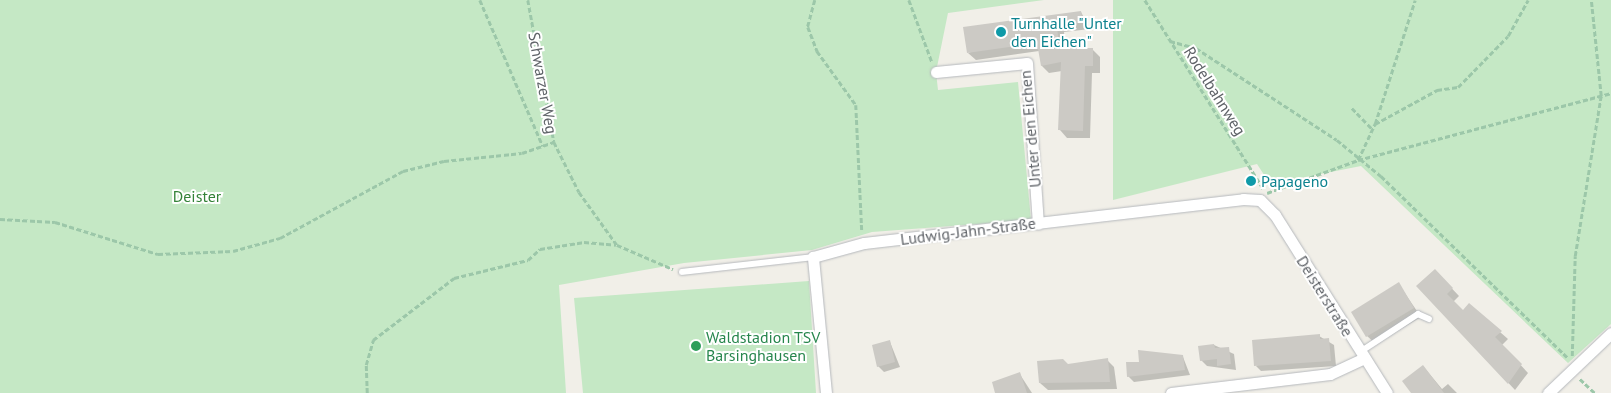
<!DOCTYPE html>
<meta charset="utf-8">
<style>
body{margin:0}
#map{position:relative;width:1611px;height:393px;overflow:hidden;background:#f1efe8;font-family:"PT Sans",sans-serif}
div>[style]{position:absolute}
.green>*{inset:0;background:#c5e8c5}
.shadow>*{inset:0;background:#0003}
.building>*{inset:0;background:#cccac5}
.path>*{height:2.5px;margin-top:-1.25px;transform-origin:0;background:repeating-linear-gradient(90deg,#9cc7a9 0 5px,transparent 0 7.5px)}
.roads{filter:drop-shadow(0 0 1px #b5b8bc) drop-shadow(0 0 1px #b5b8bc)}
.service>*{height:5.5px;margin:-2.75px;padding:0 2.75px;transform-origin:2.75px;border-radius:2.75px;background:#fff}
.minor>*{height:11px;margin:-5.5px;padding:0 5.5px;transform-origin:5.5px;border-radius:5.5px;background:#fff}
.dots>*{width:14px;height:14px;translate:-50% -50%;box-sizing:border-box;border:2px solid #fff;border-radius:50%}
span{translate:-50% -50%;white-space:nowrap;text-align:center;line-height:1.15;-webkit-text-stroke:4px #fff;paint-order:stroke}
.culture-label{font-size:16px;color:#0d838f}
.left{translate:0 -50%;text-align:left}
.street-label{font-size:16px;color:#5f6368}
.park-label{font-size:16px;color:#348238}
.leisure-label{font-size:16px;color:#27864d}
</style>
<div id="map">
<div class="green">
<div style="clip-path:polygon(0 0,1044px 0,948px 13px,936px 72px,938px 90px,1018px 82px,1031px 220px,872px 232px,812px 250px,684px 263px,559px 285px,566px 393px,0 393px)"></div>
<div style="clip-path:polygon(1113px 0,1611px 0,1611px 324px,1568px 363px,1361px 166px,1270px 184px,1257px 164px,1113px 200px)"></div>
<div style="clip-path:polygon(809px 281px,816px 393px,583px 393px,574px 298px)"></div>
</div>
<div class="shadow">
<div style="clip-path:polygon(1081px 12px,1090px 29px,1064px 32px,1066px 50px,1092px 49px,1100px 57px,1100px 73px,1092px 73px,1090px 138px,1067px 138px,1060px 130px,1062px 71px,1049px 73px,1042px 66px,1039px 51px,976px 60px,968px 53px)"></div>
<div style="clip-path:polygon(1442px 278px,1459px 296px,1453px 302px,1463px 312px,1469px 305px,1508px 339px,1502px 345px,1528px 373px,1515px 390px,1418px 286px)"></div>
<div style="clip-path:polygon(1398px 283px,1421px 317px,1376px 344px,1367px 336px)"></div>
<div style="clip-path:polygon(1319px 336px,1334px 345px,1336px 366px,1261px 371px,1256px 366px)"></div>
<div style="clip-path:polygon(890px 342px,900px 367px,884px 372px,878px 366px)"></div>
<div style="clip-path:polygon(1214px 345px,1234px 354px,1236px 370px,1207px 366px,1201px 360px)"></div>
<div style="clip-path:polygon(1140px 351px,1183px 357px,1190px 375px,1134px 382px,1128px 376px,1140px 363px)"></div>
<div style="clip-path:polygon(1107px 360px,1114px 367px,1117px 389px,1048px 390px,1040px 383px,1068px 365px)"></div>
<div style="clip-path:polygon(1423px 366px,1442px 389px,1448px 384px,1457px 393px,1413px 393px)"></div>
<div style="clip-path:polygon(1019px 373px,1032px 393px,997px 393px)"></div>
</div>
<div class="building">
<div style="clip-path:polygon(1081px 11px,1083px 22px,1057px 25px,1059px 48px,1093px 48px,1093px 66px,1085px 66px,1083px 131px,1058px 130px,1061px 62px,1041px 66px,1037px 43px,967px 53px,963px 27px)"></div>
<div style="clip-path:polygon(1435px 269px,1453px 288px,1447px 294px,1463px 310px,1469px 303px,1502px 331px,1495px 337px,1522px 364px,1508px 384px,1416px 286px)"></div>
<div style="clip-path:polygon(1399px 282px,1414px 308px,1366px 337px,1351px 312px)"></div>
<div style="clip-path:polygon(1320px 334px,1320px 339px,1329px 338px,1331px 361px,1254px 366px,1252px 340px)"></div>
<div style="clip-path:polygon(890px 340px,895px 362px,877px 367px,872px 345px)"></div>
<div style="clip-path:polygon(1214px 344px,1215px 348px,1229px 347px,1231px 364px,1217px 366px,1217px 359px,1200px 361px,1198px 346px)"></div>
<div style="clip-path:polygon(1138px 350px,1183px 355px,1185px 370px,1127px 377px,1126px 362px,1139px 362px)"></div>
<div style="clip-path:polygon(1108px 358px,1110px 382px,1039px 383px,1037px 361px,1063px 359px,1068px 364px)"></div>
<div style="clip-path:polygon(1423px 365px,1444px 393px,1411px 393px,1402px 381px)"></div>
<div style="clip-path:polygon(1020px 372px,1027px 393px,995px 393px,992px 382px)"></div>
</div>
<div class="path">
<div style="left:480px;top:0;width:159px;rotate:66.7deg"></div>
<div style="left:528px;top:0;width:144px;rotate:79.6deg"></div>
<div style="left:554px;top:142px;width:56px;rotate:63.4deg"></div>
<div style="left:579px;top:192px;width:65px;rotate:54.4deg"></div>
<div style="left:617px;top:245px;width:61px;rotate:23.2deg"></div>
<div style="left:815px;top:0;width:28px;rotate:105deg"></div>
<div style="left:808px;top:27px;width:26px;rotate:69deg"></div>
<div style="left:817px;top:51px;width:67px;rotate:54.2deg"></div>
<div style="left:856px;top:105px;width:127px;rotate:87.3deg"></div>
<div style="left:909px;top:0;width:66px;rotate:69.6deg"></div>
<div style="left:1145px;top:0;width:224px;rotate:57.9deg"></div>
<div style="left:1170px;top:41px;width:27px;rotate:15deg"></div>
<div style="left:1196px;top:48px;width:168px;rotate:33.1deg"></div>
<div style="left:1337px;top:140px;width:57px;rotate:39.3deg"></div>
<div style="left:1381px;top:176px;width:262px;rotate:44.2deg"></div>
<div style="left:1352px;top:108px;width:29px;rotate:46deg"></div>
<div style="left:1375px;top:124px;width:71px;rotate:-28.7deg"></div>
<div style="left:1437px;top:90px;width:21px;rotate:-8deg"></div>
<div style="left:1458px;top:87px;width:71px;rotate:-45.6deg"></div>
<div style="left:1508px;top:36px;width:41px;rotate:-60.9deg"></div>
<div style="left:1358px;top:160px;width:40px;rotate:-65deg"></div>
<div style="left:1375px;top:124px;width:130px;rotate:-72.1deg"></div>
<div style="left:1267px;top:193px;width:97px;rotate:-19.9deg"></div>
<div style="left:1358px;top:160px;width:262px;rotate:-14.8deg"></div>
<div style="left:0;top:219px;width:55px;rotate:3.1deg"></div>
<div style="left:55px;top:222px;width:108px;rotate:17.3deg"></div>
<div style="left:158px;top:254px;width:75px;rotate:-2.3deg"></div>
<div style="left:233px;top:251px;width:49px;rotate:-15.5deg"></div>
<div style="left:280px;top:238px;width:140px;rotate:-28.6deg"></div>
<div style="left:403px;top:171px;width:42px;rotate:-13.7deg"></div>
<div style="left:444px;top:161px;width:78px;rotate:-5.9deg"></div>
<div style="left:522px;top:153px;width:34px;rotate:-19deg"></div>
<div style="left:1572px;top:356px;width:100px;rotate:-88.3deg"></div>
<div style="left:1575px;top:256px;width:162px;rotate:-80.8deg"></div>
<div style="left:1601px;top:96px;width:97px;rotate:-95.9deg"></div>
<div style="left:1580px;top:379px;width:21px;rotate:43deg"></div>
<div style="left:367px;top:393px;width:28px;rotate:-92deg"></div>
<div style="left:366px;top:365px;width:26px;rotate:-74deg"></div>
<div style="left:373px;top:340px;width:102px;rotate:-37.4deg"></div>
<div style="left:454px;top:278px;width:76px;rotate:-13.7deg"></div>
<div style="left:528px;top:260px;width:16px;rotate:-43deg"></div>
<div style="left:540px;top:249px;width:45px;rotate:-9deg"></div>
<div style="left:584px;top:242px;width:32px;rotate:5deg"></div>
</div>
<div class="roads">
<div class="service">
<div style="left:682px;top:272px;width:132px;rotate:-6.5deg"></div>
<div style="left:1360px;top:352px;width:69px;rotate:-33.2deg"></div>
<div style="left:1418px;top:314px;width:12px;rotate:24deg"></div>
</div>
<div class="minor">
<div style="left:936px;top:72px;width:91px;rotate:-5.6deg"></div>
<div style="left:1027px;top:63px;width:161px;rotate:86.1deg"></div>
<div style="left:826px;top:393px;width:137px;rotate:-95.5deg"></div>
<div style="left:813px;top:257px;width:53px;rotate:-15.4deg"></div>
<div style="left:864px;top:243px;width:382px;rotate:-6.6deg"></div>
<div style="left:1243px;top:199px;width:17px;rotate:3deg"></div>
<div style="left:1260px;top:200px;width:21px;rotate:45deg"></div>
<div style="left:1275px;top:215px;width:210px;rotate:57.8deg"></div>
<div style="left:1171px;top:393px;width:160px;rotate:-6.8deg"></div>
<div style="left:1330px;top:374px;width:38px;rotate:-25deg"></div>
<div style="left:1548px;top:393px;width:87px;rotate:-43.6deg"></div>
</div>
</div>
<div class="dots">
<div style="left:1001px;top:32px;background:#0f9aa8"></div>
<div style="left:1251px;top:181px;background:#0f9aa8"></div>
<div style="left:696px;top:346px;background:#2e9e5b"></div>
</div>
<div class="culture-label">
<span class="left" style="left:1011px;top:32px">Turnhalle "Unter<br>den Eichen"</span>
<span class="left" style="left:1261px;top:181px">Papageno</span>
</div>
<div class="street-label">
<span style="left:543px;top:83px;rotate:80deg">Schwarzer Weg</span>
<span style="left:1215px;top:91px;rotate:58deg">Rodelbahnweg</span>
<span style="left:1030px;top:129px;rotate:-95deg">Unter den Eichen</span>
<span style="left:968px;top:231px;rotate:-7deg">Ludwig-Jahn-Straße</span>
<span style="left:1325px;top:296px;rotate:58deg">Deisterstraße</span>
</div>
<div class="park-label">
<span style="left:197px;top:196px">Deister</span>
</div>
<div class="leisure-label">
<span class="left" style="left:706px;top:346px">Waldstadion TSV<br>Barsinghausen</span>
</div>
</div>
